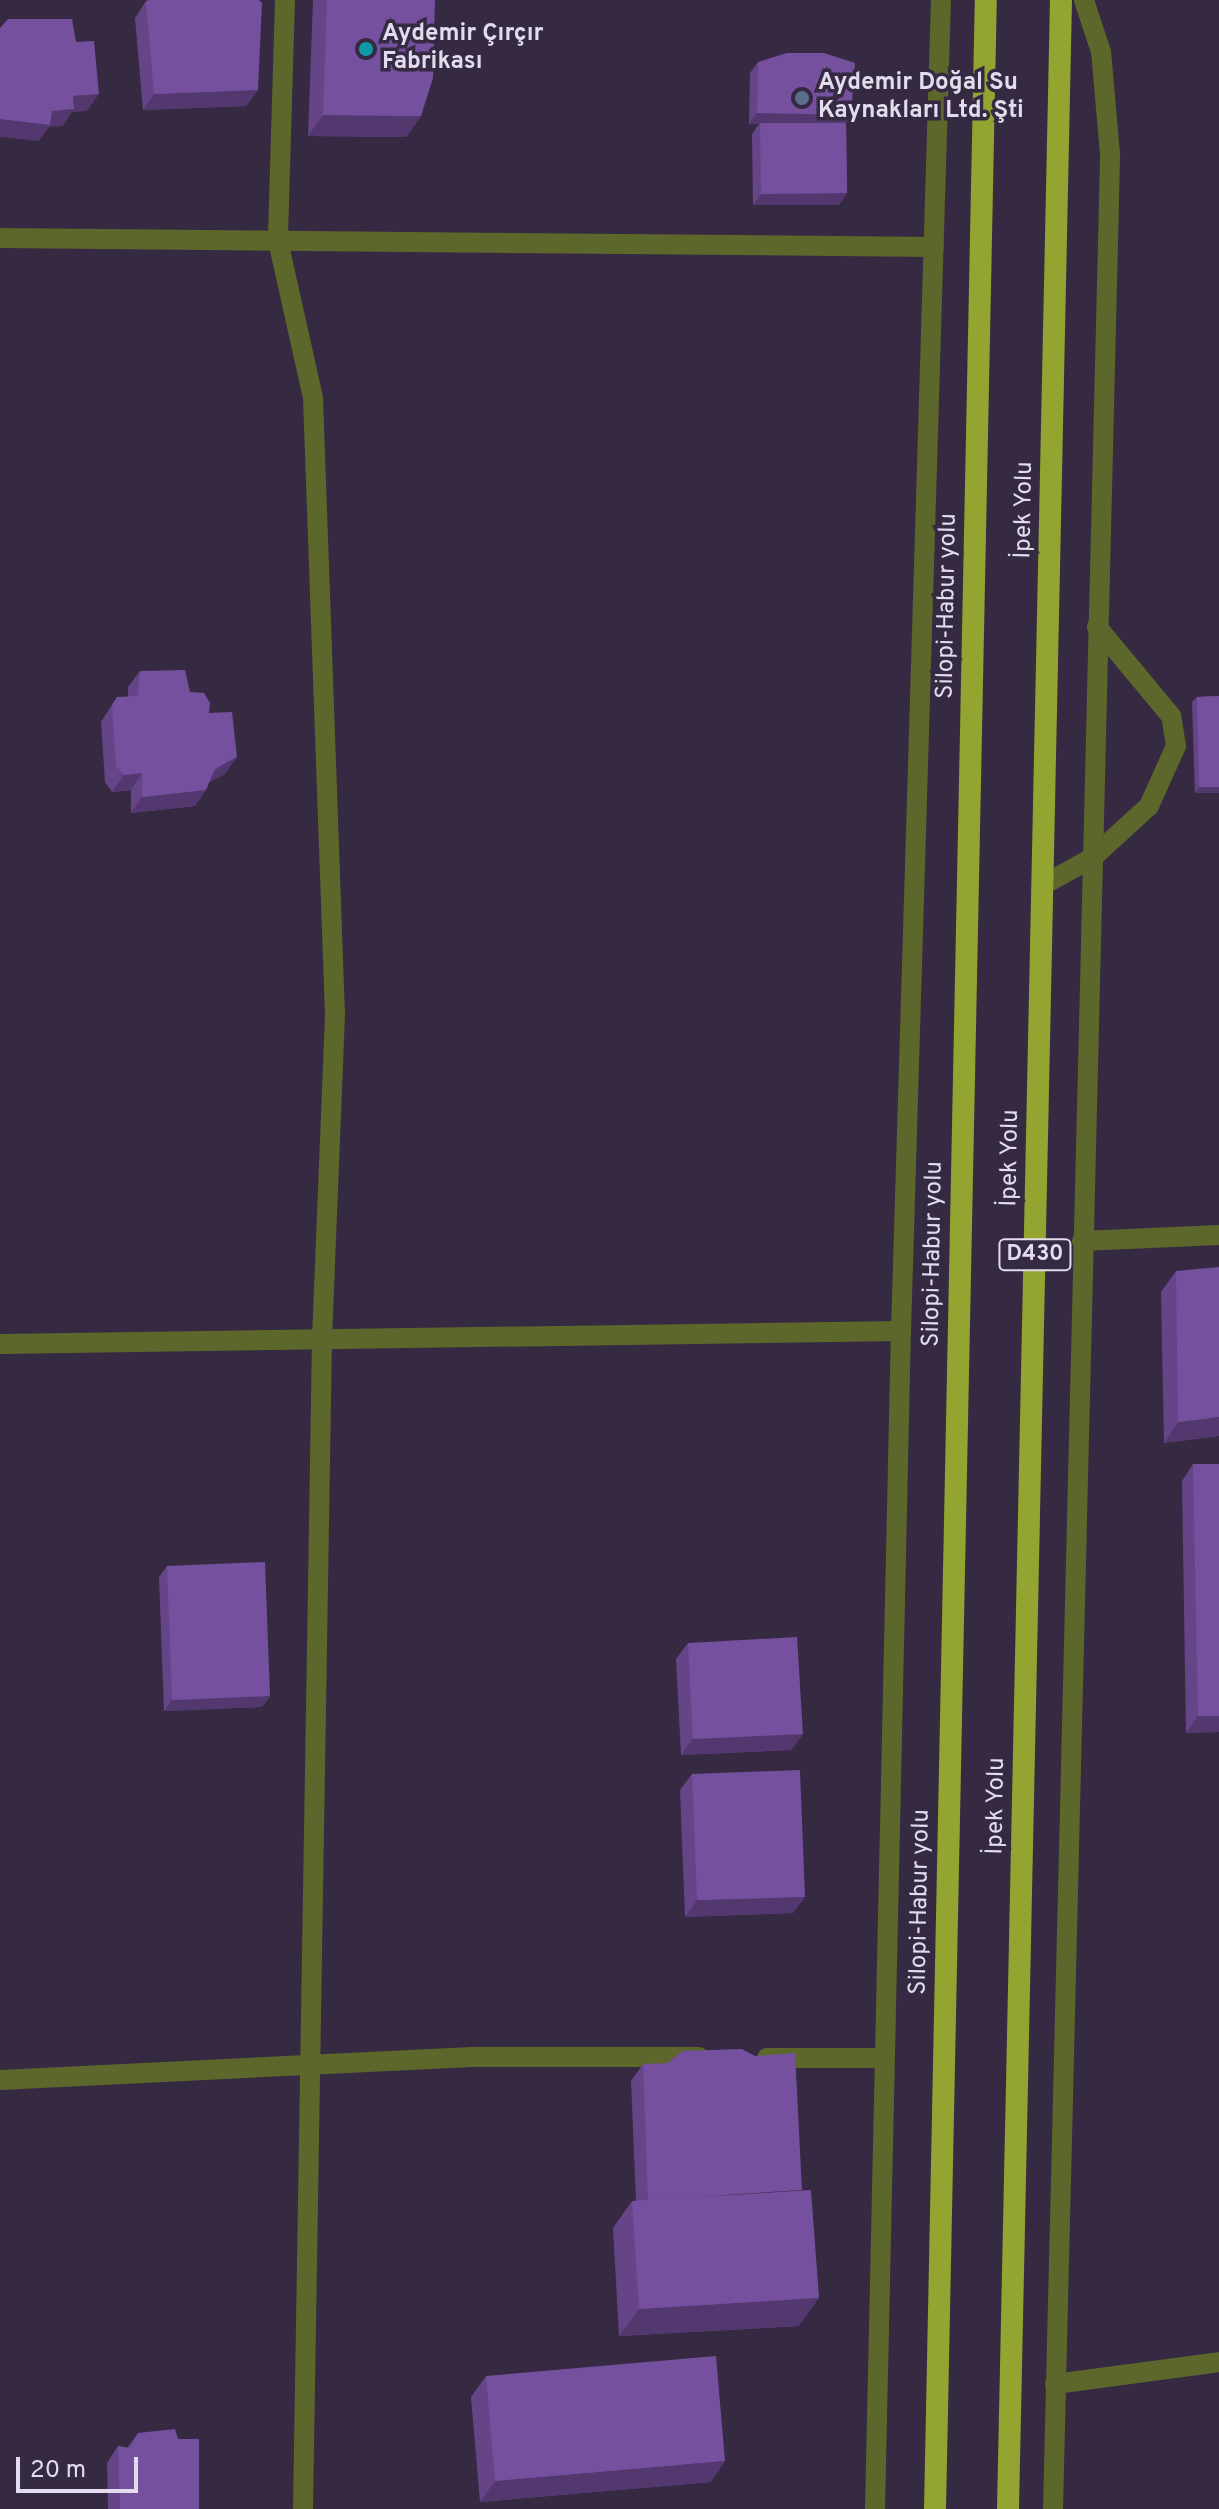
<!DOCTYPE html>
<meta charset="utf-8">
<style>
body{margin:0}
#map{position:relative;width:1219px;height:2509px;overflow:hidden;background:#352a42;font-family:Overpass,sans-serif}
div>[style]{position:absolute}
.service>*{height:20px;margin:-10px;padding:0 10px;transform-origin:10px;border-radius:10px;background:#5d662b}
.minor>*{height:20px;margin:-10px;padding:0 10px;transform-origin:10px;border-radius:10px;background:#5d662b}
.trunk>*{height:22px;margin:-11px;padding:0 11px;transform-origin:11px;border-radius:11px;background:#94a430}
.wall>*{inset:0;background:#654588}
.shaded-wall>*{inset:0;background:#52386f}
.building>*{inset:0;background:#75509e}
.dots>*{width:22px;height:22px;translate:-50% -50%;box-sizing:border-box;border:4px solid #352a42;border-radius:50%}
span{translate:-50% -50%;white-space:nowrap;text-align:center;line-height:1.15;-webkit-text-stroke:7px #352a42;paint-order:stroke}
.shield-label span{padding:2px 6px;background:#352a42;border:2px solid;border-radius:6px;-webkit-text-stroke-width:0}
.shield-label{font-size:22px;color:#e2dcec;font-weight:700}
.poi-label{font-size:24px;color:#e2dcec;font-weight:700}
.left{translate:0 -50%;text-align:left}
.street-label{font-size:24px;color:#e2dcec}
.scale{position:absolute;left:16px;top:2457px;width:122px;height:36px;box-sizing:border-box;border:4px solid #e2dcec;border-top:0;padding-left:10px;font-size:24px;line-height:28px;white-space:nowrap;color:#e2dcec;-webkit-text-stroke:6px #352a42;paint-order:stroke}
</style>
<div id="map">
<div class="service">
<div style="left:1043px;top:885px;width:56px;rotate:-28.9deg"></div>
<div style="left:1092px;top:858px;width:77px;rotate:-42.4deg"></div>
<div style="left:1149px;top:806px;width:66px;rotate:-65.8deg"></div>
<div style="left:1176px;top:746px;width:30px;rotate:-99deg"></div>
<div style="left:1171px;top:716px;width:116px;rotate:-129.7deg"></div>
<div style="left:875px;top:2509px;width:1178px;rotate:-88.74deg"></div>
<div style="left:901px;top:1331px;width:1332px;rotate:-88.28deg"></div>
<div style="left:1053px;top:2509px;width:2356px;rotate:-88.61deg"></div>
<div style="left:1110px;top:154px;width:102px;rotate:-95deg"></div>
<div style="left:1101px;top:52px;width:55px;rotate:-108.1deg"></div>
</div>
<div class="minor">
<div style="left:285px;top:0;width:241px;rotate:91.7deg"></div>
<div style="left:278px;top:241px;width:161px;rotate:77.4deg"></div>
<div style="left:313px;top:398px;width:617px;rotate:87.96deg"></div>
<div style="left:335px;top:1015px;width:323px;rotate:92.3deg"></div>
<div style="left:322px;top:1338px;width:1171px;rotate:90.93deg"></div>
<div style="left:0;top:238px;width:934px;rotate:0.55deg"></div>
<div style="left:1082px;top:1241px;width:137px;rotate:-2.5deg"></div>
<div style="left:0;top:1344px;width:901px;rotate:-0.83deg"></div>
<div style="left:767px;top:2058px;width:117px"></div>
<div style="left:0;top:2080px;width:473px;rotate:-2.8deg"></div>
<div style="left:472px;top:2057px;width:227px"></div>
<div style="left:1055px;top:2384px;width:165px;rotate:-7.6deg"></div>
</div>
<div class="trunk">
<div style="left:935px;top:2509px;width:2510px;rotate:-88.84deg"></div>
<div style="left:1008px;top:2509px;width:2510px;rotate:-88.79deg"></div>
</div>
<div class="wall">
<div style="clip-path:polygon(313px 0,435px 0,421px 116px,406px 137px,308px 136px)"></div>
<div style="clip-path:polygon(146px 1px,258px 90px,246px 106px,143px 110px,135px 18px)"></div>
<div style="clip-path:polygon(758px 62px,851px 115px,846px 123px,847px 193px,839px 205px,753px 205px,752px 134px,759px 124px,749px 124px,750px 73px)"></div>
<div style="clip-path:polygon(140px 671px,190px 692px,209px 713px,225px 774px,209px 782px,195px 806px,131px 813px,131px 790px,112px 792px,105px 782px,101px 722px,117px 697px,128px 697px,128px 687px)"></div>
<div style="clip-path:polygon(1219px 696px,1219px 793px,1195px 793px,1192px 702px,1197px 697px)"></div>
<div style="clip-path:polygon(1176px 1271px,1219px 1436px,1164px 1443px,1161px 1292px)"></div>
<div style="clip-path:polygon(1193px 1464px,1219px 1464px,1219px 1732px,1186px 1733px,1182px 1481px)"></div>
<div style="clip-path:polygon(167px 1566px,270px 1696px,262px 1707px,164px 1711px,159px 1577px)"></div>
<div style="clip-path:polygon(688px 1643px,803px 1734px,791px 1750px,681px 1755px,676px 1659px)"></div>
<div style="clip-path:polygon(692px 1774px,793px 1913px,685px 1917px,680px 1790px)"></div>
<div style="clip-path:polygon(643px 2064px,799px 2326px,619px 2336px,613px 2228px,632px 2201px,636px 2201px,631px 2081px)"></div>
<div style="clip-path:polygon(486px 2376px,711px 2482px,480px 2502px,471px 2397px)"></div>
<div style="clip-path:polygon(138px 2433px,199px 2509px,108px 2509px,107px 2463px,118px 2446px,127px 2448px)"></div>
</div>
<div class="shaded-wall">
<div style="clip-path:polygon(258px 90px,246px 106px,143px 110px,154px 94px)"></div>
<div style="clip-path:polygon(99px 94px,87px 111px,72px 112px,63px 126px,49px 127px,39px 141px,0 137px,0 119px,52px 111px,73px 96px)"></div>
<div style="clip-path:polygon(757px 113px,851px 115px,843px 126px,749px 124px)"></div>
<div style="clip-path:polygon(323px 115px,421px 116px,406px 137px,308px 136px)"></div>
<div style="clip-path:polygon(847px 193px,839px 205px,753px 205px,761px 194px)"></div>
<div style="clip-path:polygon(237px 757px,225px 774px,203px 785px,215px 769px)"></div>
<div style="clip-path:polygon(142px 773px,131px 790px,112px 792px,124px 775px)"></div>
<div style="clip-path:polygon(1199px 787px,1219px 787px,1219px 793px,1195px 793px)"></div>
<div style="clip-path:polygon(206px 790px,195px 806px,131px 813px,142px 797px)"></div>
<div style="clip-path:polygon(1219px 1417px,1219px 1436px,1164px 1443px,1178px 1422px)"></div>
<div style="clip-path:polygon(270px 1696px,262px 1707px,164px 1711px,172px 1700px)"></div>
<div style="clip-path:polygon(1198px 1716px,1219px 1716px,1219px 1732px,1186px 1733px)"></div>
<div style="clip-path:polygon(803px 1734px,791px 1750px,681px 1755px,693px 1739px)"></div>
<div style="clip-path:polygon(805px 1897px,793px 1913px,685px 1917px,697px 1900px)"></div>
<div style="clip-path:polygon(819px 2298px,799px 2326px,619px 2336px,639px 2309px)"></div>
<div style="clip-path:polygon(725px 2461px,711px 2482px,480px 2502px,495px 2481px)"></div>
</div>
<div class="building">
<div style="clip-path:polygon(149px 0,259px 0,262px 3px,258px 90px,154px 94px,146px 1px)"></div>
<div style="clip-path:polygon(327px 0,435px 0,433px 78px,421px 116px,323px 115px)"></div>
<div style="clip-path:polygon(8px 19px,72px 19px,76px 42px,94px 41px,99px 94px,73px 96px,74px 109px,52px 111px,50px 125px,0 119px,0 28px)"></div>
<div style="clip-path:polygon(787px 53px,824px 53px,855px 63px,851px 115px,757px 113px,758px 62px)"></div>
<div style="clip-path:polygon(760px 123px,846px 123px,847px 193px,761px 194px)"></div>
<div style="clip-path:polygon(185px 670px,190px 692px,204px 693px,210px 703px,209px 713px,232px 712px,237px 757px,215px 769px,206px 790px,142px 797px,142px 773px,124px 775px,116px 766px,112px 705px,117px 697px,138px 696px,140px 671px)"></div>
<div style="clip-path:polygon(1219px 696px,1219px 787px,1199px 787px,1197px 697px)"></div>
<div style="clip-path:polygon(1219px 1267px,1219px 1417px,1178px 1422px,1176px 1271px)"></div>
<div style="clip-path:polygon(1193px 1464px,1219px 1464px,1219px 1716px,1198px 1716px)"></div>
<div style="clip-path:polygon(265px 1562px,270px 1696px,172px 1700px,167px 1566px)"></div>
<div style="clip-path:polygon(797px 1637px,803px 1734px,693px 1739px,688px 1643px)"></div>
<div style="clip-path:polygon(800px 1770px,805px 1897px,697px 1900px,692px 1774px)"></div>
<div style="clip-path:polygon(742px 2049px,755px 2056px,795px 2053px,802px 2190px,648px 2200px,643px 2064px,668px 2063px,682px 2051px)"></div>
<div style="clip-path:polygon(811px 2190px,819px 2298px,639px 2309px,632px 2201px)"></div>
<div style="clip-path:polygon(716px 2356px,725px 2461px,495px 2481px,486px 2376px)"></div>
<div style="clip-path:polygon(175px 2429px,178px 2439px,199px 2439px,199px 2509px,120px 2509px,118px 2446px,130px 2448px,138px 2433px)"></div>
</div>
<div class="dots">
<div style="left:366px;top:49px;background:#0f9aa8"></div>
<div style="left:802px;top:98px;background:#5c6f8a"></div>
</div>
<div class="shield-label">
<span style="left:1035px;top:1255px">D430</span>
</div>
<div class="poi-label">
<span class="left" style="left:382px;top:49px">Aydemir Çırçır<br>Fabrikası</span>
<span class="left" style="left:818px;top:98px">Aydemir Doğal Su<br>Kaynakları Ltd. Şti</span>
</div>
<div class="street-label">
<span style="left:1025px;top:510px;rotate:-89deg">İpek Yolu</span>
<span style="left:948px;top:606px;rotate:-89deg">Silopi-Habur yolu</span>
<span style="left:1011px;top:1158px;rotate:-89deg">İpek Yolu</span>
<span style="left:934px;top:1254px;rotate:-89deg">Silopi-Habur yolu</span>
<span style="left:997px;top:1806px;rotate:-89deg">İpek Yolu</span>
<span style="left:921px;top:1902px;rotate:-89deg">Silopi-Habur yolu</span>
</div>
<div class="scale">20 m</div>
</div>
